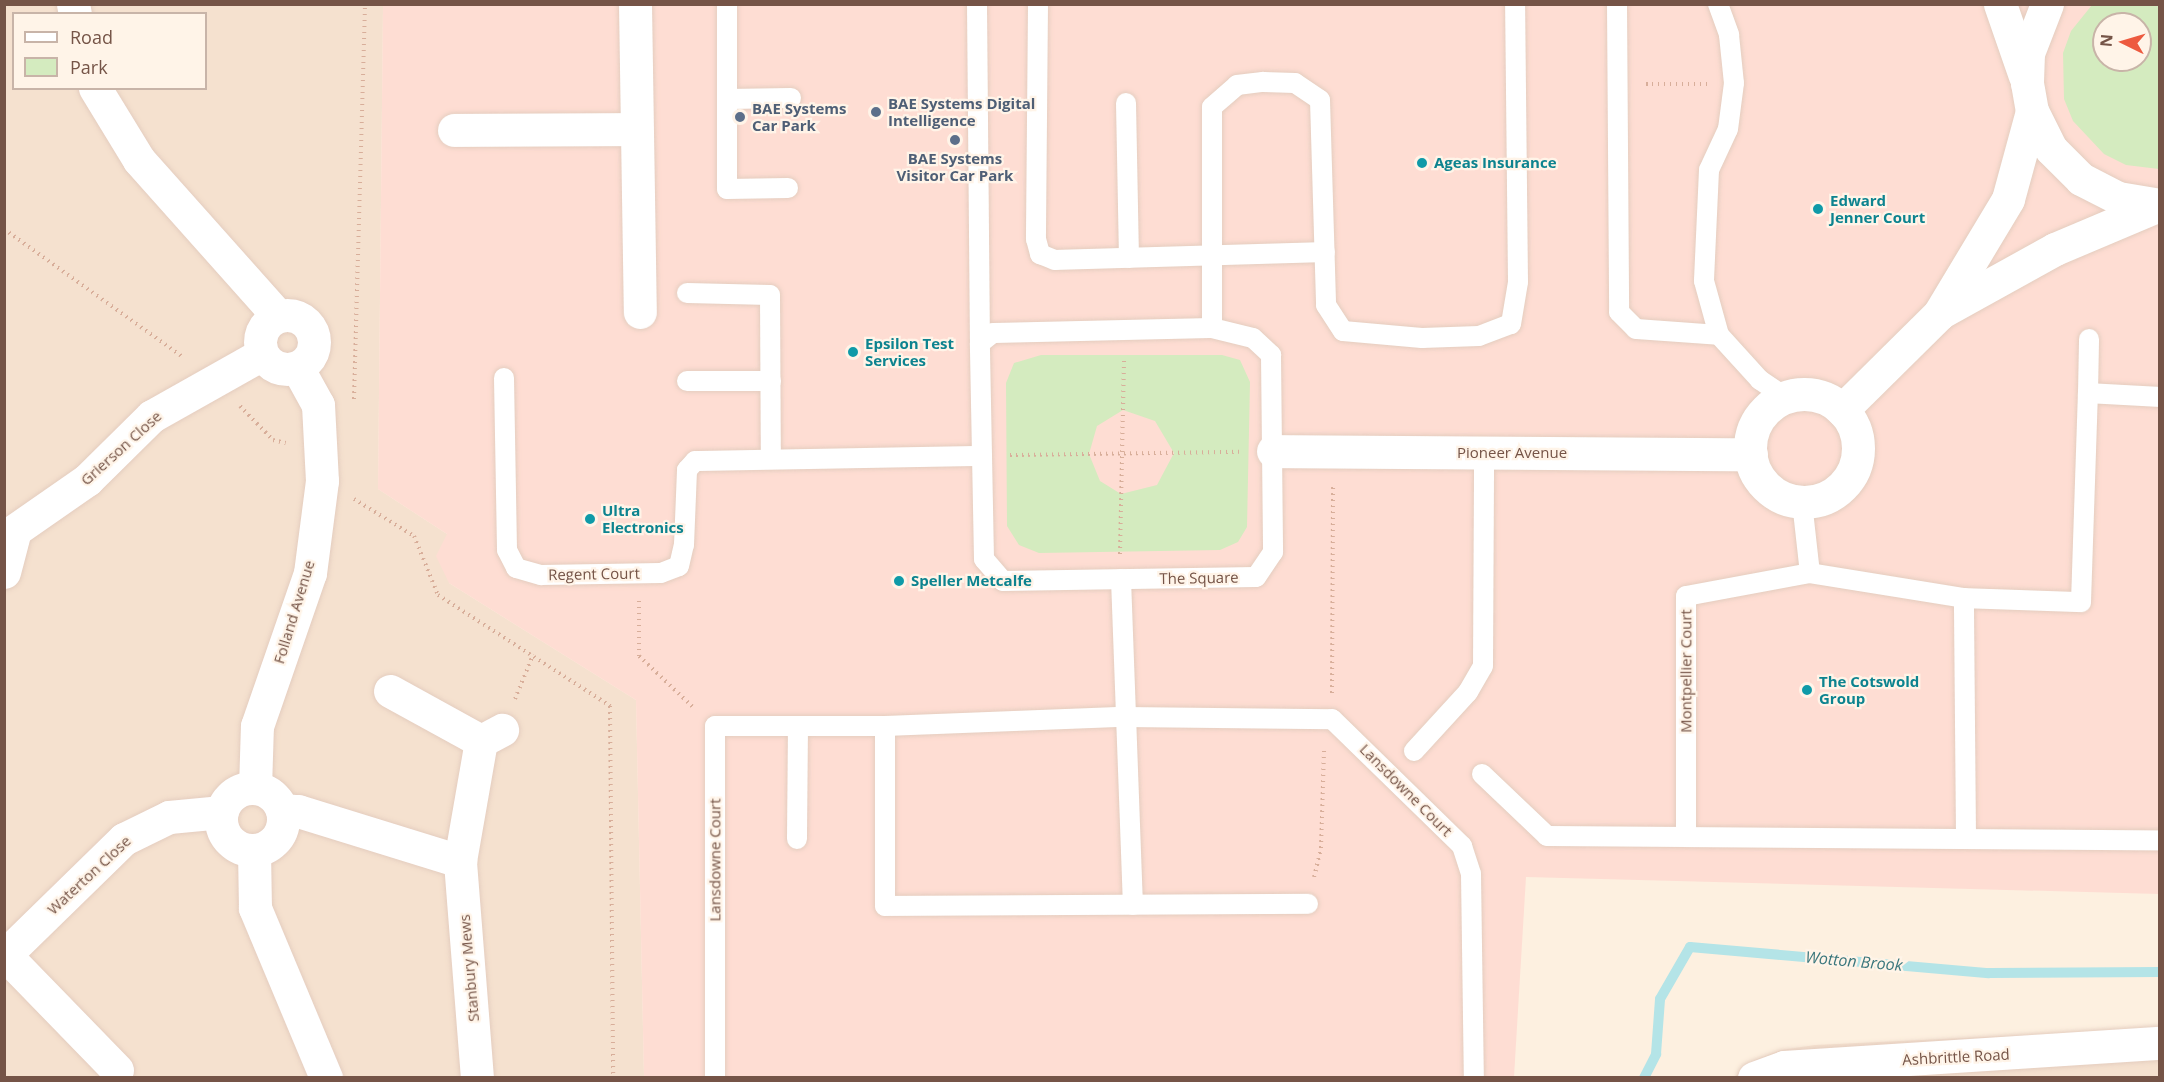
<!DOCTYPE html>
<style>
body{margin:0}
#map{position:relative;width:2164px;height:1082px;overflow:hidden;background:#fdf0e0;font-family:"Open Sans",sans-serif}
div>[style]{position:absolute}
.residential>*{inset:0;background:#f5e1cf}
.commercial>*{inset:0;background:#feddd3}
.green>*{inset:0;background:#d4ebbf}
.stream>*{height:10px;margin:-5px;padding:0 5px;transform-origin:5px;border-radius:5px;background:#b4e4e7}
.path>*{height:4px;margin-top:-2px;transform-origin:0;background:repeating-linear-gradient(90deg,#d8ae9a 0 1.5px,transparent 0 6px)}
.roads{filter:drop-shadow(0 0 2px #e4cdbf) drop-shadow(0 0 2px #e4cdbf)}
.lane>*{height:20px;margin:-10px;padding:0 10px;transform-origin:10px;border-radius:10px;background:#fff}
.street>*{height:33px;margin:-16.5px;padding:0 16.5px;transform-origin:16.5px;border-radius:16.5px;background:#fff}
.street>.ring{margin:-16.5px;padding:0;box-sizing:content-box;background:none;border:33px solid #fff;border-radius:50%}
.secondary>*{height:33px;margin:-16.5px;padding:0 16.5px;transform-origin:16.5px;border-radius:16.5px;background:#fff}
.dots>*{width:16px;height:16px;translate:-50% -50%;box-sizing:border-box;border:3px solid #fff4e8;border-radius:50%}
span{translate:-50% -50%;white-space:nowrap;text-align:center;line-height:1.15;-webkit-text-stroke:4.5px #fff4e8;paint-order:stroke}
.service-label{font-size:15px;color:#4e5e75;font-weight:700}
.left{translate:0 -50%;text-align:left}
.culture-label{font-size:15px;color:#0d838f;font-weight:700}
.street-label{font-size:15px;color:#755447}
.water-label{font-size:16px;color:#3a767c;font-style:italic}
.frame{position:absolute;inset:0;border:6px solid #755447;pointer-events:none}
.legend{position:absolute;left:12px;top:12px;width:195px;height:78px;box-sizing:border-box;background:#fff4e8;border:2px solid #c8b4a8;margin:0;padding:8px 10px;list-style:none;font-size:18px;color:#755447}
.legend li{display:flex;align-items:center;gap:12px;height:30px}
.legend b{width:30px;border:2px solid #c8b4a8}
.north{position:absolute;left:2092px;top:12px;width:60px;height:60px;box-sizing:border-box;background:#fff4e8;border:2px solid #c8b4a8;border-radius:50%;rotate:275deg;font-size:16px;font-weight:700;line-height:24px;text-align:center;color:#755447}
.north::after{content:'';display:block;margin:auto;width:21px;height:27px;background:#ed5a3f;clip-path:polygon(50% 0,100% 100%,50% 72%,0 100%)}
</style>
<div id="map">
<div class="residential">
<div style="clip-path:polygon(evenodd,5px 5px,383px 5px,378px 489px,447px 534px,449px 583px,636px 700px,644px 1077px,5px 1078px,5px 5px,14px 14px,206px 14px,206px 88px,14px 88px,14px 14px)"></div>
<div style="clip-path:polygon(2159px 1029px,2159px 1077px,1733px 1078px,1755px 1060px,1781px 1050px,1815px 1045px)"></div>
</div>
<div class="commercial">
<div style="clip-path:polygon(evenodd,383px 5px,2159px 5px,2159px 894px,1526px 877px,1514px 1077px,644px 1077px,636px 700px,449px 583px,436px 556px,447px 534px,378px 489px,383px 5px,2104px 24px,2140px 24px,2140px 60px,2104px 60px,2104px 24px)"></div>
</div>
<div class="green">
<div style="clip-path:polygon(evenodd,2092px 5px,2159px 5px,2159px 169px,2126px 165px,2104px 154px,2073px 121px,2064px 99px,2063px 53px,2071px 31px,2092px 5px,2104px 24px,2140px 24px,2140px 60px,2104px 60px,2104px 24px)"></div>
<div style="clip-path:polygon(evenodd,1041px 355px,1222px 355px,1240px 360px,1250px 382px,1247px 527px,1238px 542px,1220px 550px,1039px 553px,1019px 545px,1007px 526px,1006px 383px,1014px 363px,1041px 355px,1123px 410px,1155px 421px,1174px 453px,1157px 485px,1121px 494px,1100px 481px,1089px 454px,1097px 426px,1123px 410px)"></div>
</div>
<div class="stream">
<div style="left:1644px;top:1078px;width:27px;rotate:-63deg"></div>
<div style="left:1656px;top:1054px;width:55px;rotate:-85.8deg"></div>
<div style="left:1660px;top:999px;width:60px;rotate:-60deg"></div>
<div style="left:1690px;top:947px;width:300px;rotate:5deg"></div>
<div style="left:1989px;top:973px;width:171px;rotate:-0.3deg"></div>
</div>
<div class="path">
<div style="left:1646px;top:84px;width:61px"></div>
<div style="left:4px;top:229px;width:221px;rotate:35.6deg"></div>
<div style="left:354px;top:399px;width:395px;rotate:-88.4deg"></div>
<div style="left:240px;top:406px;width:47px;rotate:45.9deg"></div>
<div style="left:273px;top:440px;width:13px;rotate:13deg"></div>
<div style="left:1010px;top:455px;width:229px;rotate:-0.8deg"></div>
<div style="left:354px;top:499px;width:70px;rotate:31.7deg"></div>
<div style="left:414px;top:536px;width:64px;rotate:67.9deg"></div>
<div style="left:438px;top:595px;width:205px;rotate:32.8deg"></div>
<div style="left:610px;top:706px;width:372px;rotate:89.5deg"></div>
<div style="left:1120px;top:554px;width:196px;rotate:-88.8deg"></div>
<div style="left:639px;top:601px;width:55px;rotate:90deg"></div>
<div style="left:639px;top:656px;width:76px;rotate:43.4deg"></div>
<div style="left:1332px;top:693px;width:208px;rotate:-89.7deg"></div>
<div style="left:515px;top:699px;width:48px;rotate:-67.8deg"></div>
<div style="left:1314px;top:877px;width:30px;rotate:-76deg"></div>
<div style="left:1321px;top:848px;width:97px;rotate:-88.2deg"></div>
</div>
<div class="roads">
<div class="lane">
<div style="left:727px;top:4px;width:185px;rotate:90deg"></div>
<div style="left:727px;top:189px;width:61px;rotate:-0.9deg"></div>
<div style="left:977px;top:4px;width:339px;rotate:89.5deg"></div>
<div style="left:1038px;top:4px;width:235px;rotate:90.5deg"></div>
<div style="left:1036px;top:239px;width:16px;rotate:75deg"></div>
<div style="left:1040px;top:254px;width:16px;rotate:22deg"></div>
<div style="left:1055px;top:260px;width:270px;rotate:-1.7deg"></div>
<div style="left:1617px;top:4px;width:308px;rotate:89.6deg"></div>
<div style="left:1619px;top:312px;width:24px;rotate:45deg"></div>
<div style="left:1636px;top:329px;width:83px;rotate:4.1deg"></div>
<div style="left:1718px;top:4px;width:33px;rotate:70deg"></div>
<div style="left:1729px;top:35px;width:48px;rotate:84.1deg"></div>
<div style="left:1734px;top:83px;width:46px;rotate:97.4deg"></div>
<div style="left:1728px;top:129px;width:45px;rotate:114.9deg"></div>
<div style="left:1709px;top:170px;width:111px;rotate:92.6deg"></div>
<div style="left:1704px;top:281px;width:56px;rotate:74.5deg"></div>
<div style="left:1719px;top:335px;width:61px;rotate:47.7deg"></div>
<div style="left:1760px;top:380px;width:30px;rotate:34deg"></div>
<div style="left:727px;top:99px;width:64px;rotate:-0.9deg"></div>
<div style="left:1126px;top:103px;width:155px;rotate:88.9deg"></div>
<div style="left:687px;top:293px;width:83px;rotate:1.4deg"></div>
<div style="left:770px;top:295px;width:164px;rotate:89.7deg"></div>
<div style="left:1212px;top:328px;width:221px;rotate:-90deg"></div>
<div style="left:1212px;top:107px;width:33px;rotate:-41deg"></div>
<div style="left:1237px;top:85px;width:26px;rotate:-7deg"></div>
<div style="left:1263px;top:82px;width:32px;rotate:2deg"></div>
<div style="left:1295px;top:83px;width:30px;rotate:34deg"></div>
<div style="left:1320px;top:100px;width:205px;rotate:88.3deg"></div>
<div style="left:1326px;top:305px;width:31px;rotate:57deg"></div>
<div style="left:1343px;top:331px;width:79px;rotate:5.1deg"></div>
<div style="left:1422px;top:338px;width:57px;rotate:-2deg"></div>
<div style="left:1479px;top:336px;width:34px;rotate:-21deg"></div>
<div style="left:1511px;top:324px;width:43px;rotate:-80.5deg"></div>
<div style="left:1518px;top:282px;width:278px;rotate:-90.6deg"></div>
<div style="left:1212px;top:328px;width:42px;rotate:13.7deg"></div>
<div style="left:1253px;top:338px;width:25px;rotate:43deg"></div>
<div style="left:1271px;top:355px;width:197px;rotate:89.4deg"></div>
<div style="left:1273px;top:552px;width:30px;rotate:124deg"></div>
<div style="left:1256px;top:577px;width:253px;rotate:179.1deg"></div>
<div style="left:1003px;top:581px;width:29px;rotate:-131deg"></div>
<div style="left:984px;top:559px;width:216px;rotate:-91.1deg"></div>
<div style="left:980px;top:343px;width:16px;rotate:-38deg"></div>
<div style="left:993px;top:333px;width:219px;rotate:-1.3deg"></div>
<div style="left:504px;top:378px;width:172px;rotate:89deg"></div>
<div style="left:507px;top:550px;width:20px;rotate:63deg"></div>
<div style="left:516px;top:568px;width:26px;rotate:16deg"></div>
<div style="left:541px;top:575px;width:120px;rotate:-1deg"></div>
<div style="left:661px;top:573px;width:19px;rotate:-21deg"></div>
<div style="left:679px;top:566px;width:22px;rotate:-77deg"></div>
<div style="left:684px;top:545px;width:75px;rotate:-87.7deg"></div>
<div style="left:687px;top:470px;width:12px;rotate:-48deg"></div>
<div style="left:695px;top:461px;width:284px;rotate:-1deg"></div>
<div style="left:687px;top:381px;width:84px"></div>
<div style="left:2088px;top:393px;width:54px;rotate:-88.9deg"></div>
<div style="left:1802px;top:502px;width:71px;rotate:83.6deg"></div>
<div style="left:1121px;top:579px;width:326px;rotate:87.9deg"></div>
<div style="left:1964px;top:598px;width:117px;rotate:2deg"></div>
<div style="left:2081px;top:602px;width:209px;rotate:-88.1deg"></div>
<div style="left:2088px;top:393px;width:72px;rotate:3.2deg"></div>
<div style="left:885px;top:726px;width:180px;rotate:90deg"></div>
<div style="left:885px;top:906px;width:423px;rotate:-0.3deg"></div>
<div style="left:1414px;top:751px;width:80px;rotate:-47.5deg"></div>
<div style="left:1468px;top:692px;width:30px;rotate:-60deg"></div>
<div style="left:1483px;top:666px;width:213px;rotate:-89.7deg"></div>
<div style="left:1482px;top:774px;width:90px;rotate:43.6deg"></div>
<div style="left:1547px;top:836px;width:139px;rotate:0.4deg"></div>
<div style="left:1966px;top:838px;width:240px;rotate:-90.5deg"></div>
<div style="left:1964px;top:598px;width:156px;rotate:-170.8deg"></div>
<div style="left:1810px;top:573px;width:126px;rotate:169.5deg"></div>
<div style="left:1686px;top:596px;width:241px;rotate:90deg"></div>
<div style="left:1686px;top:837px;width:474px;rotate:0.4deg"></div>
<div style="left:797px;top:839px;width:113px;rotate:-89.5deg"></div>
<div style="left:715px;top:1078px;width:352px;rotate:-90deg"></div>
<div style="left:715px;top:726px;width:170px"></div>
<div style="left:885px;top:726px;width:239px;rotate:-2.2deg"></div>
<div style="left:1124px;top:717px;width:208px;rotate:0.6deg"></div>
<div style="left:1332px;top:719px;width:182px;rotate:44.3deg"></div>
<div style="left:1462px;top:846px;width:29px;rotate:72deg"></div>
<div style="left:1471px;top:874px;width:204px;rotate:89.2deg"></div>
</div>
<div class="street">
<div style="left:73px;top:4px;width:10px;rotate:79deg"></div>
<div style="left:635px;top:4px;width:308px;rotate:89.1deg"></div>
<div style="left:95px;top:88px;width:84px;rotate:58.6deg"></div>
<div style="left:139px;top:160px;width:209px;rotate:48.3deg"></div>
<div style="left:454px;top:130px;width:182px;rotate:-0.3deg"></div>
<div style="left:1943px;top:311px;width:128px;rotate:-29deg"></div>
<div style="left:2055px;top:249px;width:113px;rotate:-22.9deg"></div>
<div class="ring" style="left:260px;top:315px;width:21px;height:21px"></div>
<div class="ring" style="left:1750px;top:394px;width:75px;height:75px"></div>
<div style="left:1842px;top:410px;width:136px;rotate:-44.7deg"></div>
<div style="left:1939px;top:314px;width:134px;rotate:-59deg"></div>
<div style="left:2008px;top:199px;width:91px;rotate:-74.7deg"></div>
<div style="left:1273px;top:451px;width:478px;rotate:0.4deg"></div>
<div style="left:4px;top:572px;width:43px;rotate:-75.3deg"></div>
<div style="left:15px;top:530px;width:88px;rotate:-34.8deg"></div>
<div style="left:87px;top:480px;width:91px;rotate:-44.6deg"></div>
<div style="left:152px;top:416px;width:126px;rotate:-29.4deg"></div>
<div style="left:390px;top:691px;width:104px;rotate:28.8deg"></div>
<div style="left:481px;top:741px;width:24px;rotate:-28deg"></div>
<div style="left:255px;top:788px;width:62px;rotate:-88.2deg"></div>
<div style="left:257px;top:726px;width:162px;rotate:-70.9deg"></div>
<div style="left:310px;top:573px;width:93px;rotate:-82.6deg"></div>
<div style="left:322px;top:481px;width:76px;rotate:-93deg"></div>
<div style="left:318px;top:405px;width:43px;rotate:-118.9deg"></div>
<div class="ring" style="left:221px;top:788px;width:29px;height:29px"></div>
<div style="left:282px;top:810px;width:16px;rotate:4deg"></div>
<div style="left:298px;top:811px;width:170px;rotate:17.2deg"></div>
<div style="left:254px;top:851px;width:57px;rotate:89deg"></div>
<div style="left:255px;top:908px;width:184px;rotate:67.3deg"></div>
<div style="left:117px;top:1070px;width:161px;rotate:-134.2deg"></div>
<div style="left:5px;top:955px;width:166px;rotate:-44.3deg"></div>
<div style="left:124px;top:839px;width:50px;rotate:-26.1deg"></div>
<div style="left:169px;top:817px;width:53px;rotate:-5.4deg"></div>
<div style="left:477px;top:1078px;width:218px;rotate:-94.5deg"></div>
<div style="left:460px;top:861px;width:122px;rotate:-80.1deg"></div>
<div style="left:1754px;top:1078px;width:32px;rotate:-20deg"></div>
<div style="left:1784px;top:1067px;width:377px;rotate:-3.7deg"></div>
</div>
<div class="secondary">
<div style="left:2000px;top:4px;width:76px;rotate:70.9deg"></div>
<div style="left:2047px;top:4px;width:53px;rotate:111.2deg"></div>
<div style="left:2028px;top:53px;width:30px;rotate:92deg"></div>
<div style="left:2027px;top:83px;width:28px;rotate:80deg"></div>
<div style="left:2032px;top:111px;width:42px;rotate:63.4deg"></div>
<div style="left:2051px;top:149px;width:42px;rotate:45deg"></div>
<div style="left:2081px;top:179px;width:42px;rotate:27.2deg"></div>
<div style="left:2118px;top:198px;width:43px;rotate:9.5deg"></div>
</div>
</div>
<div class="dots">
<div style="left:876px;top:112px;background:#5c6f8a"></div>
<div style="left:740px;top:117px;background:#5c6f8a"></div>
<div style="left:955px;top:140px;background:#5c6f8a"></div>
<div style="left:1422px;top:163px;background:#0f9aa8"></div>
<div style="left:1818px;top:209px;background:#0f9aa8"></div>
<div style="left:853px;top:352px;background:#0f9aa8"></div>
<div style="left:590px;top:519px;background:#0f9aa8"></div>
<div style="left:899px;top:581px;background:#0f9aa8"></div>
<div style="left:1807px;top:690px;background:#0f9aa8"></div>
</div>
<div class="service-label">
<span class="left" style="left:888px;top:112px">BAE Systems Digital<br>Intelligence</span>
<span class="left" style="left:752px;top:117px">BAE Systems<br>Car Park</span>
<span style="left:955px;top:167px">BAE Systems<br>Visitor Car Park</span>
</div>
<div class="culture-label">
<span class="left" style="left:1434px;top:163px">Ageas Insurance</span>
<span class="left" style="left:1830px;top:209px">Edward<br>Jenner Court</span>
<span class="left" style="left:865px;top:352px">Epsilon Test<br>Services</span>
<span class="left" style="left:602px;top:519px">Ultra<br>Electronics</span>
<span class="left" style="left:911px;top:581px">Speller Metcalfe</span>
<span class="left" style="left:1819px;top:690px">The Cotswold<br>Group</span>
</div>
<div class="street-label">
<span style="left:121px;top:448px;rotate:-42deg">Grierson Close</span>
<span style="left:1512px;top:453px">Pioneer Avenue</span>
<span style="left:594px;top:574px;rotate:-1deg">Regent Court</span>
<span style="left:1199px;top:578px;rotate:-1deg">The Square</span>
<span style="left:294px;top:612px;rotate:-73deg">Folland Avenue</span>
<span style="left:1686px;top:671px;rotate:-90deg">Montpellier Court</span>
<span style="left:1406px;top:790px;rotate:45deg">Lansdowne Court</span>
<span style="left:715px;top:860px;rotate:-90deg">Lansdowne Court</span>
<span style="left:89px;top:875px;rotate:-43deg">Waterton Close</span>
<span style="left:469px;top:968px;rotate:-95deg">Stanbury Mews</span>
<span style="left:1956px;top:1057px;rotate:-3deg">Ashbrittle Road</span>
</div>
<div class="water-label">
<span style="left:1854px;top:961px;rotate:5deg">Wotton Brook</span>
</div>
<div class="frame"></div>
<ul class="legend">
<li><b style="height:8px;background:#fff"></b>Road</li>
<li><b style="height:16px;background:#d4ebbf"></b>Park</li>
</ul>
<div class="north">N</div>
</div>
